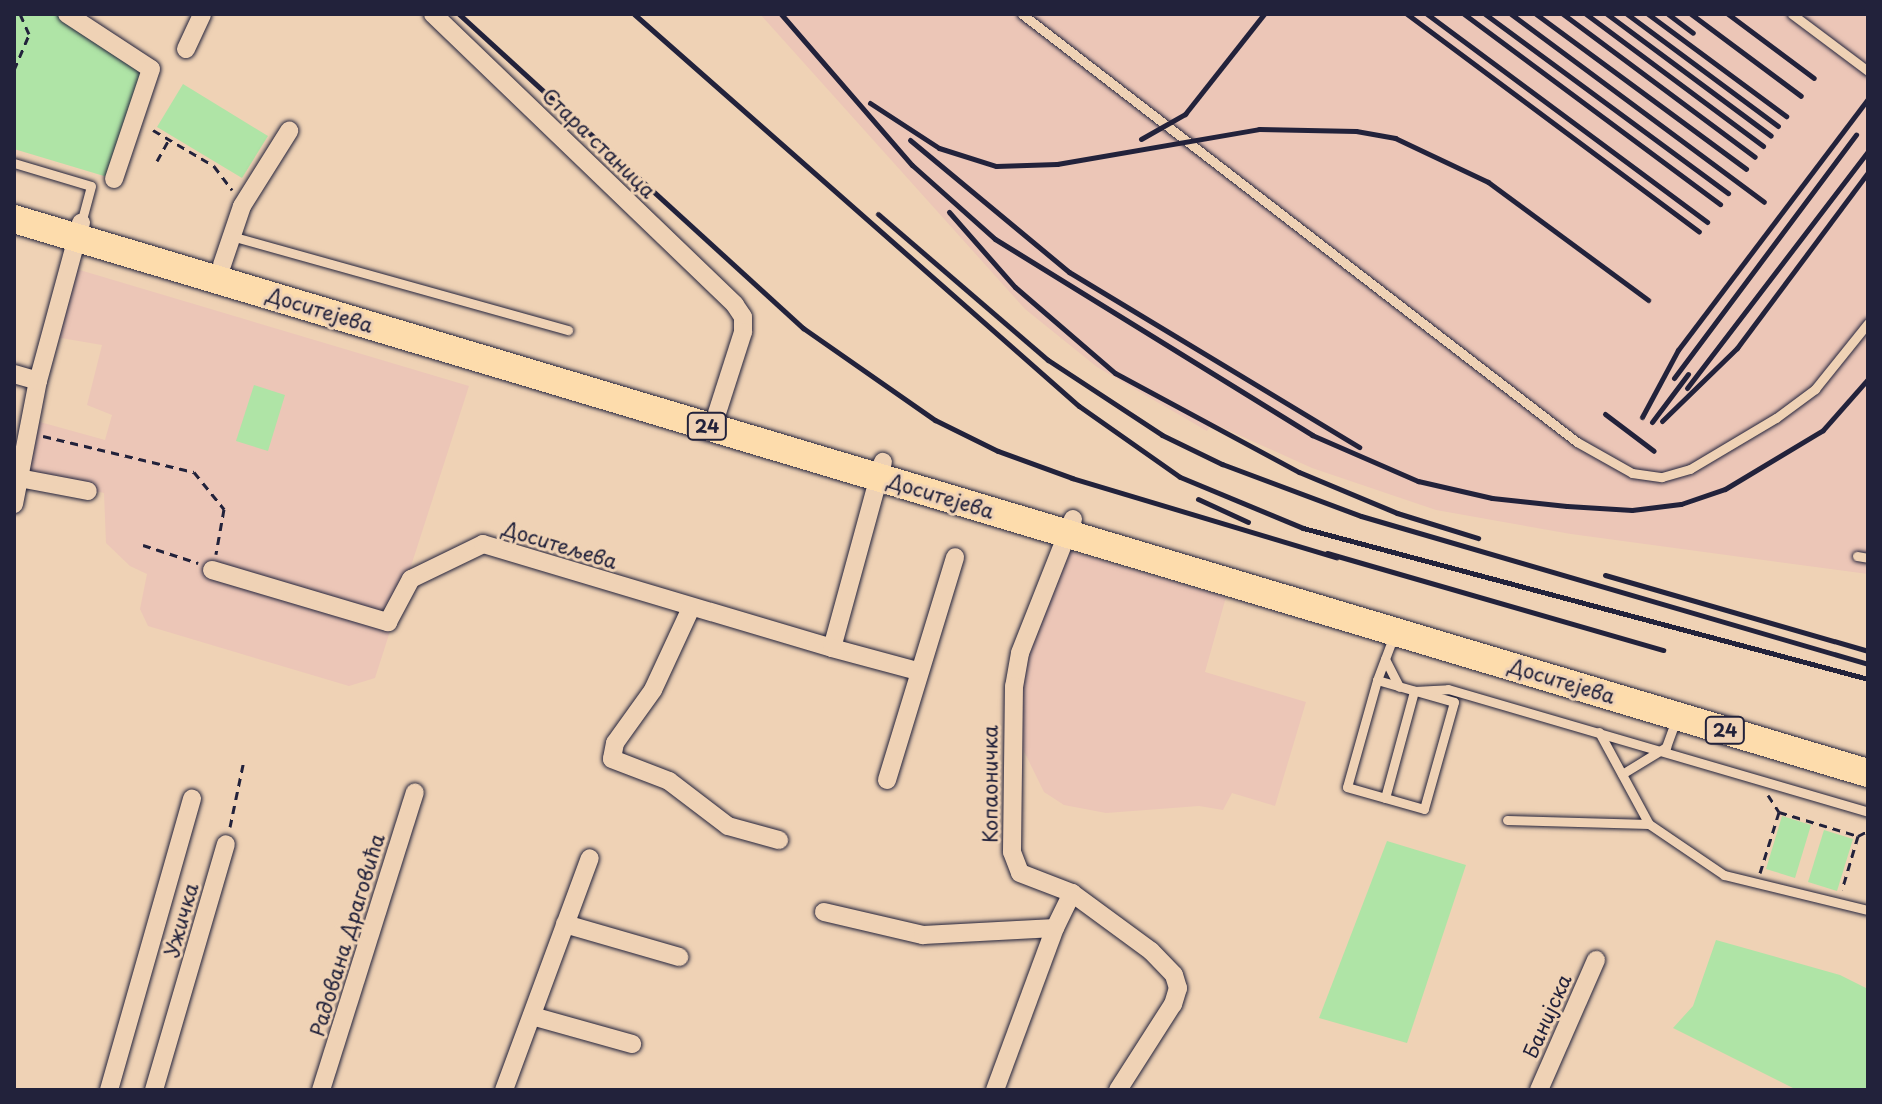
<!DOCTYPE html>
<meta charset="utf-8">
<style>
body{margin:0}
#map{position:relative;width:1882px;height:1104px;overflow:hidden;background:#efd2b5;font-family:"Playpen Sans",sans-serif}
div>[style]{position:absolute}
.built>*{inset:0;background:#ecc6b7}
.green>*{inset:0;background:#afe4a6}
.path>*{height:3px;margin-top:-1.5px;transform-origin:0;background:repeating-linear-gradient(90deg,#22223b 0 8px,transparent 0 14px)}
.roads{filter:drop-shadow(0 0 2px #22223b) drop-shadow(0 0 2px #22223b)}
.service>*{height:9px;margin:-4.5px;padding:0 4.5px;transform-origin:4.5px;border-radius:4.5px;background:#efd2b5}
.minor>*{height:18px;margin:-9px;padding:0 9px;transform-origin:9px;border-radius:9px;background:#efd2b5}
.primary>*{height:28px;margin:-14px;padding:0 14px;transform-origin:14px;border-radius:14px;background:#fddcac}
.rail>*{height:5px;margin:-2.5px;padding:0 2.5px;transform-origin:2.5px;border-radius:2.5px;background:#22223b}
span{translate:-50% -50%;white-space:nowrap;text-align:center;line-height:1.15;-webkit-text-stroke:6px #efd2b5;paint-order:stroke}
.shield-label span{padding:2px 6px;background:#efd2b5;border:2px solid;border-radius:6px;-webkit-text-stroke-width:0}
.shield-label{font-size:18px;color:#22223b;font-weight:700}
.street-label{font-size:20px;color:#22223b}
.frame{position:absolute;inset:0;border:16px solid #22223b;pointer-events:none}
</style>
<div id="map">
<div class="built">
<div style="clip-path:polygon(760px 14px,1868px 14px,1868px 574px,1571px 534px,1436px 510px,1312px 468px,1212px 423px,1207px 431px,1097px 367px,1025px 309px)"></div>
<div style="clip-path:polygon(73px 268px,469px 386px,375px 678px,349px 686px,148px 626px,140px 609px,147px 574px,130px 566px,106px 543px,104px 493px,25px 476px,40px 422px,105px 440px,112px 415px,87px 405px,102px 345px,55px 337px)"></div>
<div style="clip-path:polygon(1070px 551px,1226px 597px,1205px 672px,1306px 702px,1275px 806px,1232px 793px,1223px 810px,1199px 806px,1106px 813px,1064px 805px,1044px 792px,1017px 737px,1026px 655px)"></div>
</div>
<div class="green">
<div style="clip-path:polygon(14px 14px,67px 14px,151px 69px,114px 179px,14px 149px)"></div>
<div style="clip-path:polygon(183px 84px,268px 136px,242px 178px,157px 127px)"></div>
<div style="clip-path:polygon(254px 385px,285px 395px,268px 451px,236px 441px)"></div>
<div style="clip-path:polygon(1782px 816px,1811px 825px,1795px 878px,1766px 869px)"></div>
<div style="clip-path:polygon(1824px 830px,1853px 839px,1837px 891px,1808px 882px)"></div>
<div style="clip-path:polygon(1387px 841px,1466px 865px,1407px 1043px,1319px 1018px)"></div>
<div style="clip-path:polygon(1716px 940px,1840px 975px,1868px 989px,1868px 1090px,1797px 1090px,1673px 1028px,1693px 1006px)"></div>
</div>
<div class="path">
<div style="left:14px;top:70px;width:39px;rotate:-67deg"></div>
<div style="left:29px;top:34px;width:22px;rotate:-114deg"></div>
<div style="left:153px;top:130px;width:71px;rotate:30.5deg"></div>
<div style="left:214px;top:166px;width:30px;rotate:53deg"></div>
<div style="left:157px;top:161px;width:25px;rotate:-61deg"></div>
<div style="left:43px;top:436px;width:155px;rotate:13.4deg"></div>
<div style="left:194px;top:472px;width:48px;rotate:51deg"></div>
<div style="left:224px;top:509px;width:46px;rotate:100.1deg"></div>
<div style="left:143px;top:545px;width:58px;rotate:18.1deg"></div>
<div style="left:1768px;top:795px;width:20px;rotate:57deg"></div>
<div style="left:230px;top:827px;width:68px;rotate:-78.2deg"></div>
<div style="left:1858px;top:836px;width:11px;rotate:-27deg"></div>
<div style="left:1760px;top:873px;width:64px;rotate:-72.7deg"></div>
<div style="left:1779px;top:812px;width:83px;rotate:16.9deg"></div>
<div style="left:1858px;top:836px;width:56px;rotate:106.5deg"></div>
</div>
<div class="roads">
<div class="service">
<div style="left:1022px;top:14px;width:701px;rotate:37.64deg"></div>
<div style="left:1577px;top:442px;width:63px;rotate:29.4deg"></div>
<div style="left:1632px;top:473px;width:30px;rotate:8deg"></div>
<div style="left:1662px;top:477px;width:29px;rotate:-16deg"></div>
<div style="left:1690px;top:469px;width:100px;rotate:-30.7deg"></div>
<div style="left:1776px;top:418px;width:49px;rotate:-36.6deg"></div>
<div style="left:1815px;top:389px;width:85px;rotate:-51.2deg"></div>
<div style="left:1792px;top:14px;width:95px;rotate:36.9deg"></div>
<div style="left:14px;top:163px;width:80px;rotate:16.6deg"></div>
<div style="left:91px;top:186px;width:38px;rotate:105deg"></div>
<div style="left:231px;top:236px;width:350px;rotate:15.6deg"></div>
<div style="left:1857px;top:556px;width:11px;rotate:10deg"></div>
<div style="left:1385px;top:659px;width:31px;rotate:63deg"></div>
<div style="left:1377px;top:680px;width:80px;rotate:15.9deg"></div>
<div style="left:1454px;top:702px;width:111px;rotate:105.7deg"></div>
<div style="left:1424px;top:809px;width:80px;rotate:-164.1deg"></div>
<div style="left:1347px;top:787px;width:111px;rotate:-74.3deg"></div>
<div style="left:1377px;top:680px;width:48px;rotate:-69.3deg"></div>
<div style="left:1599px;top:732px;width:105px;rotate:61.5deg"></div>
<div style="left:1649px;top:824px;width:91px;rotate:34.2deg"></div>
<div style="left:1724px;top:875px;width:148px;rotate:13.7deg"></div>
<div style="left:1622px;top:774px;width:52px;rotate:-31.5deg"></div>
<div style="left:1666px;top:747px;width:29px;rotate:-70deg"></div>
<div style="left:1385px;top:798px;width:111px;rotate:-74.8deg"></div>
<div style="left:1414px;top:691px;width:34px;rotate:-3deg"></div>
<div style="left:1448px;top:689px;width:438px;rotate:16.3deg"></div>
<div style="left:1507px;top:820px;width:142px;rotate:1.6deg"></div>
</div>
<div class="minor">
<div style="left:67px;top:14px;width:100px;rotate:33.2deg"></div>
<div style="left:151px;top:69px;width:116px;rotate:108.6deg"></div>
<div style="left:433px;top:14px;width:419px;rotate:43.9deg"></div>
<div style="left:735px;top:305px;width:14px;rotate:56deg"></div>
<div style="left:743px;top:317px;width:15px;rotate:90deg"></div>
<div style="left:743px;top:332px;width:85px;rotate:107.8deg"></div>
<div style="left:186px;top:49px;width:38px;rotate:-65deg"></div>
<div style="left:222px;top:265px;width:62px;rotate:-71.3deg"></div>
<div style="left:242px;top:206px;width:89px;rotate:-57.9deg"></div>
<div style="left:14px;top:374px;width:25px;rotate:16deg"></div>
<div style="left:19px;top:478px;width:70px;rotate:10.7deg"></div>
<div style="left:14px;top:504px;width:125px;rotate:-79deg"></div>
<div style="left:38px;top:381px;width:164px;rotate:-74.8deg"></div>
<div style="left:1073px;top:519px;width:144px;rotate:111.6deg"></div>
<div style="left:1020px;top:653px;width:34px;rotate:100deg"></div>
<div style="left:1014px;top:686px;width:166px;rotate:90.7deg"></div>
<div style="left:1012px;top:852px;width:22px;rotate:69deg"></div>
<div style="left:1020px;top:873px;width:56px;rotate:21deg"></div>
<div style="left:1072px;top:893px;width:98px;rotate:36.3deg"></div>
<div style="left:1151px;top:951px;width:33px;rotate:46deg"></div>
<div style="left:1174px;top:975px;width:14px;rotate:73deg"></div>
<div style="left:1178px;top:988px;width:17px;rotate:107deg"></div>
<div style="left:1173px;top:1004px;width:102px;rotate:122.6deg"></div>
<div style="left:212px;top:570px;width:184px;rotate:16.5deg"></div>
<div style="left:388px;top:622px;width:49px;rotate:-61.9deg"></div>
<div style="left:411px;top:579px;width:80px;rotate:-25.9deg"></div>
<div style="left:483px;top:544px;width:364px;rotate:16.6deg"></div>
<div style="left:832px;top:648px;width:193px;rotate:-74.7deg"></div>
<div style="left:691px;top:608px;width:90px;rotate:114.9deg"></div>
<div style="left:653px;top:690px;width:65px;rotate:125.6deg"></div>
<div style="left:615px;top:743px;width:16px;rotate:101deg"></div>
<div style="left:612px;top:759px;width:61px;rotate:21.1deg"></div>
<div style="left:669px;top:781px;width:74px;rotate:37.3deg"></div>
<div style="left:728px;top:826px;width:53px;rotate:15.4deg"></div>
<div style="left:832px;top:648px;width:88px;rotate:15.1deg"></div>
<div style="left:887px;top:780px;width:233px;rotate:-73deg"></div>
<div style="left:824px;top:912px;width:102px;rotate:13.1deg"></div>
<div style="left:923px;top:935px;width:132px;rotate:-3deg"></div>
<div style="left:1055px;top:928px;width:39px;rotate:-64deg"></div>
<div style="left:565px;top:924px;width:119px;rotate:16.1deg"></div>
<div style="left:532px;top:1016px;width:104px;rotate:15.6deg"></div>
<div style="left:109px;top:1090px;width:303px;rotate:-74.1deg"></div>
<div style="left:154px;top:1090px;width:256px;rotate:-73.7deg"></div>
<div style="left:321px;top:1090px;width:312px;rotate:-72.5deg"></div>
<div style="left:504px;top:1090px;width:247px;rotate:-69.7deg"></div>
<div style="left:995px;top:1090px;width:173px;rotate:-69.7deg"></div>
<div style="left:1539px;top:1090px;width:142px;rotate:-66.3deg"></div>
</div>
<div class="primary">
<div style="left:14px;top:219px;width:1935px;rotate:16.64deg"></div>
</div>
</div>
<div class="rail">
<div style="left:459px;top:14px;width:466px;rotate:42.4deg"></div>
<div style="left:803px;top:328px;width:161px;rotate:34.9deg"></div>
<div style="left:935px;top:420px;width:70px;rotate:26.2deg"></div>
<div style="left:998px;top:451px;width:79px;rotate:20deg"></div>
<div style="left:1072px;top:478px;width:276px;rotate:16.7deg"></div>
<div style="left:634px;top:14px;width:593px;rotate:41.38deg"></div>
<div style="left:1079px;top:406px;width:123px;rotate:35.1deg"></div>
<div style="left:1180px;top:477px;width:133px;rotate:22.5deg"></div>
<div style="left:1303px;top:528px;width:585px;rotate:14.96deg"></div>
<div style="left:781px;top:14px;width:200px;rotate:49.1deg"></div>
<div style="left:912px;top:165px;width:111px;rotate:41.7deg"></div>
<div style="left:995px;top:239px;width:373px;rotate:31.7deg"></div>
<div style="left:1312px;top:435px;width:116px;rotate:23.5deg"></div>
<div style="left:1418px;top:481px;width:76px;rotate:12.9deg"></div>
<div style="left:1492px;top:498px;width:75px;rotate:6.1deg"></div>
<div style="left:1567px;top:506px;width:65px;rotate:3.5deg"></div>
<div style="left:1632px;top:510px;width:49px;rotate:-7deg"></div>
<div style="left:1681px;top:504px;width:46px;rotate:-18.8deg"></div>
<div style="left:1725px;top:489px;width:114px;rotate:-31deg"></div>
<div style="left:1823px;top:430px;width:68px;rotate:-48.6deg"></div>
<div style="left:1407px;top:14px;width:364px;rotate:36.7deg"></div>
<div style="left:1427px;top:14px;width:349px;rotate:36.6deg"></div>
<div style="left:1464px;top:14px;width:319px;rotate:36.6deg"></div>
<div style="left:1485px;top:14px;width:302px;rotate:36.4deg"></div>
<div style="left:1511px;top:14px;width:315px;rotate:36.6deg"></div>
<div style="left:1536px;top:14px;width:261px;rotate:36.4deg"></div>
<div style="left:1563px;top:14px;width:239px;rotate:36.7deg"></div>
<div style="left:1586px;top:14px;width:221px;rotate:36.7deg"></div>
<div style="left:1607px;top:14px;width:204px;rotate:36.6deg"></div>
<div style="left:1627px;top:14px;width:188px;rotate:36.6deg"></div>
<div style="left:1648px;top:14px;width:172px;rotate:36.5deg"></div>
<div style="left:1668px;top:14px;width:31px;rotate:37deg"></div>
<div style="left:1691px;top:14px;width:137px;rotate:36.7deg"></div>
<div style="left:1728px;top:14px;width:107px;rotate:36.7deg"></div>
<div style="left:870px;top:103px;width:82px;rotate:33.1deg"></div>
<div style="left:939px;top:148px;width:60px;rotate:17.5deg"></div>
<div style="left:996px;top:166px;width:61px;rotate:-1.9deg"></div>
<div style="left:1057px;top:164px;width:205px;rotate:-9.8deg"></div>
<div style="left:1259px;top:129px;width:97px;rotate:1.2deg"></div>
<div style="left:1356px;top:131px;width:40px;rotate:10deg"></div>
<div style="left:1395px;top:138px;width:103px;rotate:25.3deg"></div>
<div style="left:1488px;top:182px;width:199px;rotate:36.4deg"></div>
<div style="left:1141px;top:139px;width:51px;rotate:-29.6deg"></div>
<div style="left:1185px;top:114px;width:127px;rotate:-51.7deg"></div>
<div style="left:910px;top:140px;width:207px;rotate:39.7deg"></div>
<div style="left:1069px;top:272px;width:339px;rotate:31.1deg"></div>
<div style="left:949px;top:212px;width:100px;rotate:48.7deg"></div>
<div style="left:1015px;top:287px;width:132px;rotate:40.7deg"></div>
<div style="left:1115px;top:373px;width:209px;rotate:28.3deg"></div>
<div style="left:1299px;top:472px;width:106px;rotate:22.7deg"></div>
<div style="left:1397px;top:513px;width:85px;rotate:17.2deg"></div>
<div style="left:878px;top:214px;width:224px;rotate:40.7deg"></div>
<div style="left:1048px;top:360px;width:136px;rotate:33.3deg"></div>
<div style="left:1162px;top:435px;width:67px;rotate:25.8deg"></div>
<div style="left:1222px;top:464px;width:148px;rotate:20.5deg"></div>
<div style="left:1361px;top:516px;width:528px;rotate:16.27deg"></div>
<div style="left:1674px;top:378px;width:304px;rotate:-53.2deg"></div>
<div style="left:1687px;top:388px;width:298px;rotate:-52.6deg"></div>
<div style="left:1605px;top:414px;width:61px;rotate:37.1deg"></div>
<div style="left:1642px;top:417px;width:76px;rotate:-61.8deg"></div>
<div style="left:1678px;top:350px;width:315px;rotate:-52.9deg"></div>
<div style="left:1662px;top:421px;width:105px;rotate:-44.2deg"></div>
<div style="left:1737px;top:348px;width:219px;rotate:-53.3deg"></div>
<div style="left:1652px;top:422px;width:60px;rotate:-53.1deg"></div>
<div style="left:1198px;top:499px;width:55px;rotate:24.7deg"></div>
<div style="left:1327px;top:553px;width:350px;rotate:16.1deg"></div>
<div style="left:1605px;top:575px;width:274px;rotate:16.1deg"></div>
</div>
<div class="shield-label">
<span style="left:707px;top:426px">24</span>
<span style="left:1725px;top:730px">24</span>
</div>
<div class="street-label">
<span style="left:599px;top:143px;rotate:44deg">Стара станица</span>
<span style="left:320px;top:310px;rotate:17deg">Доситејева</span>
<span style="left:941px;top:496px;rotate:17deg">Доситејева</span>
<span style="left:560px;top:545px;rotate:17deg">Доситељева</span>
<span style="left:1562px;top:681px;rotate:17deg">Доситејева</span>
<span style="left:990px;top:784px;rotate:-90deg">Копаоничка</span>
<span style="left:181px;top:920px;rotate:-74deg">Ужичка</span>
<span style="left:347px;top:935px;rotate:-73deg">Радована Драговића</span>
<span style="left:1547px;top:1016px;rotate:-66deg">Банијска</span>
</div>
<div class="frame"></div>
</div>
